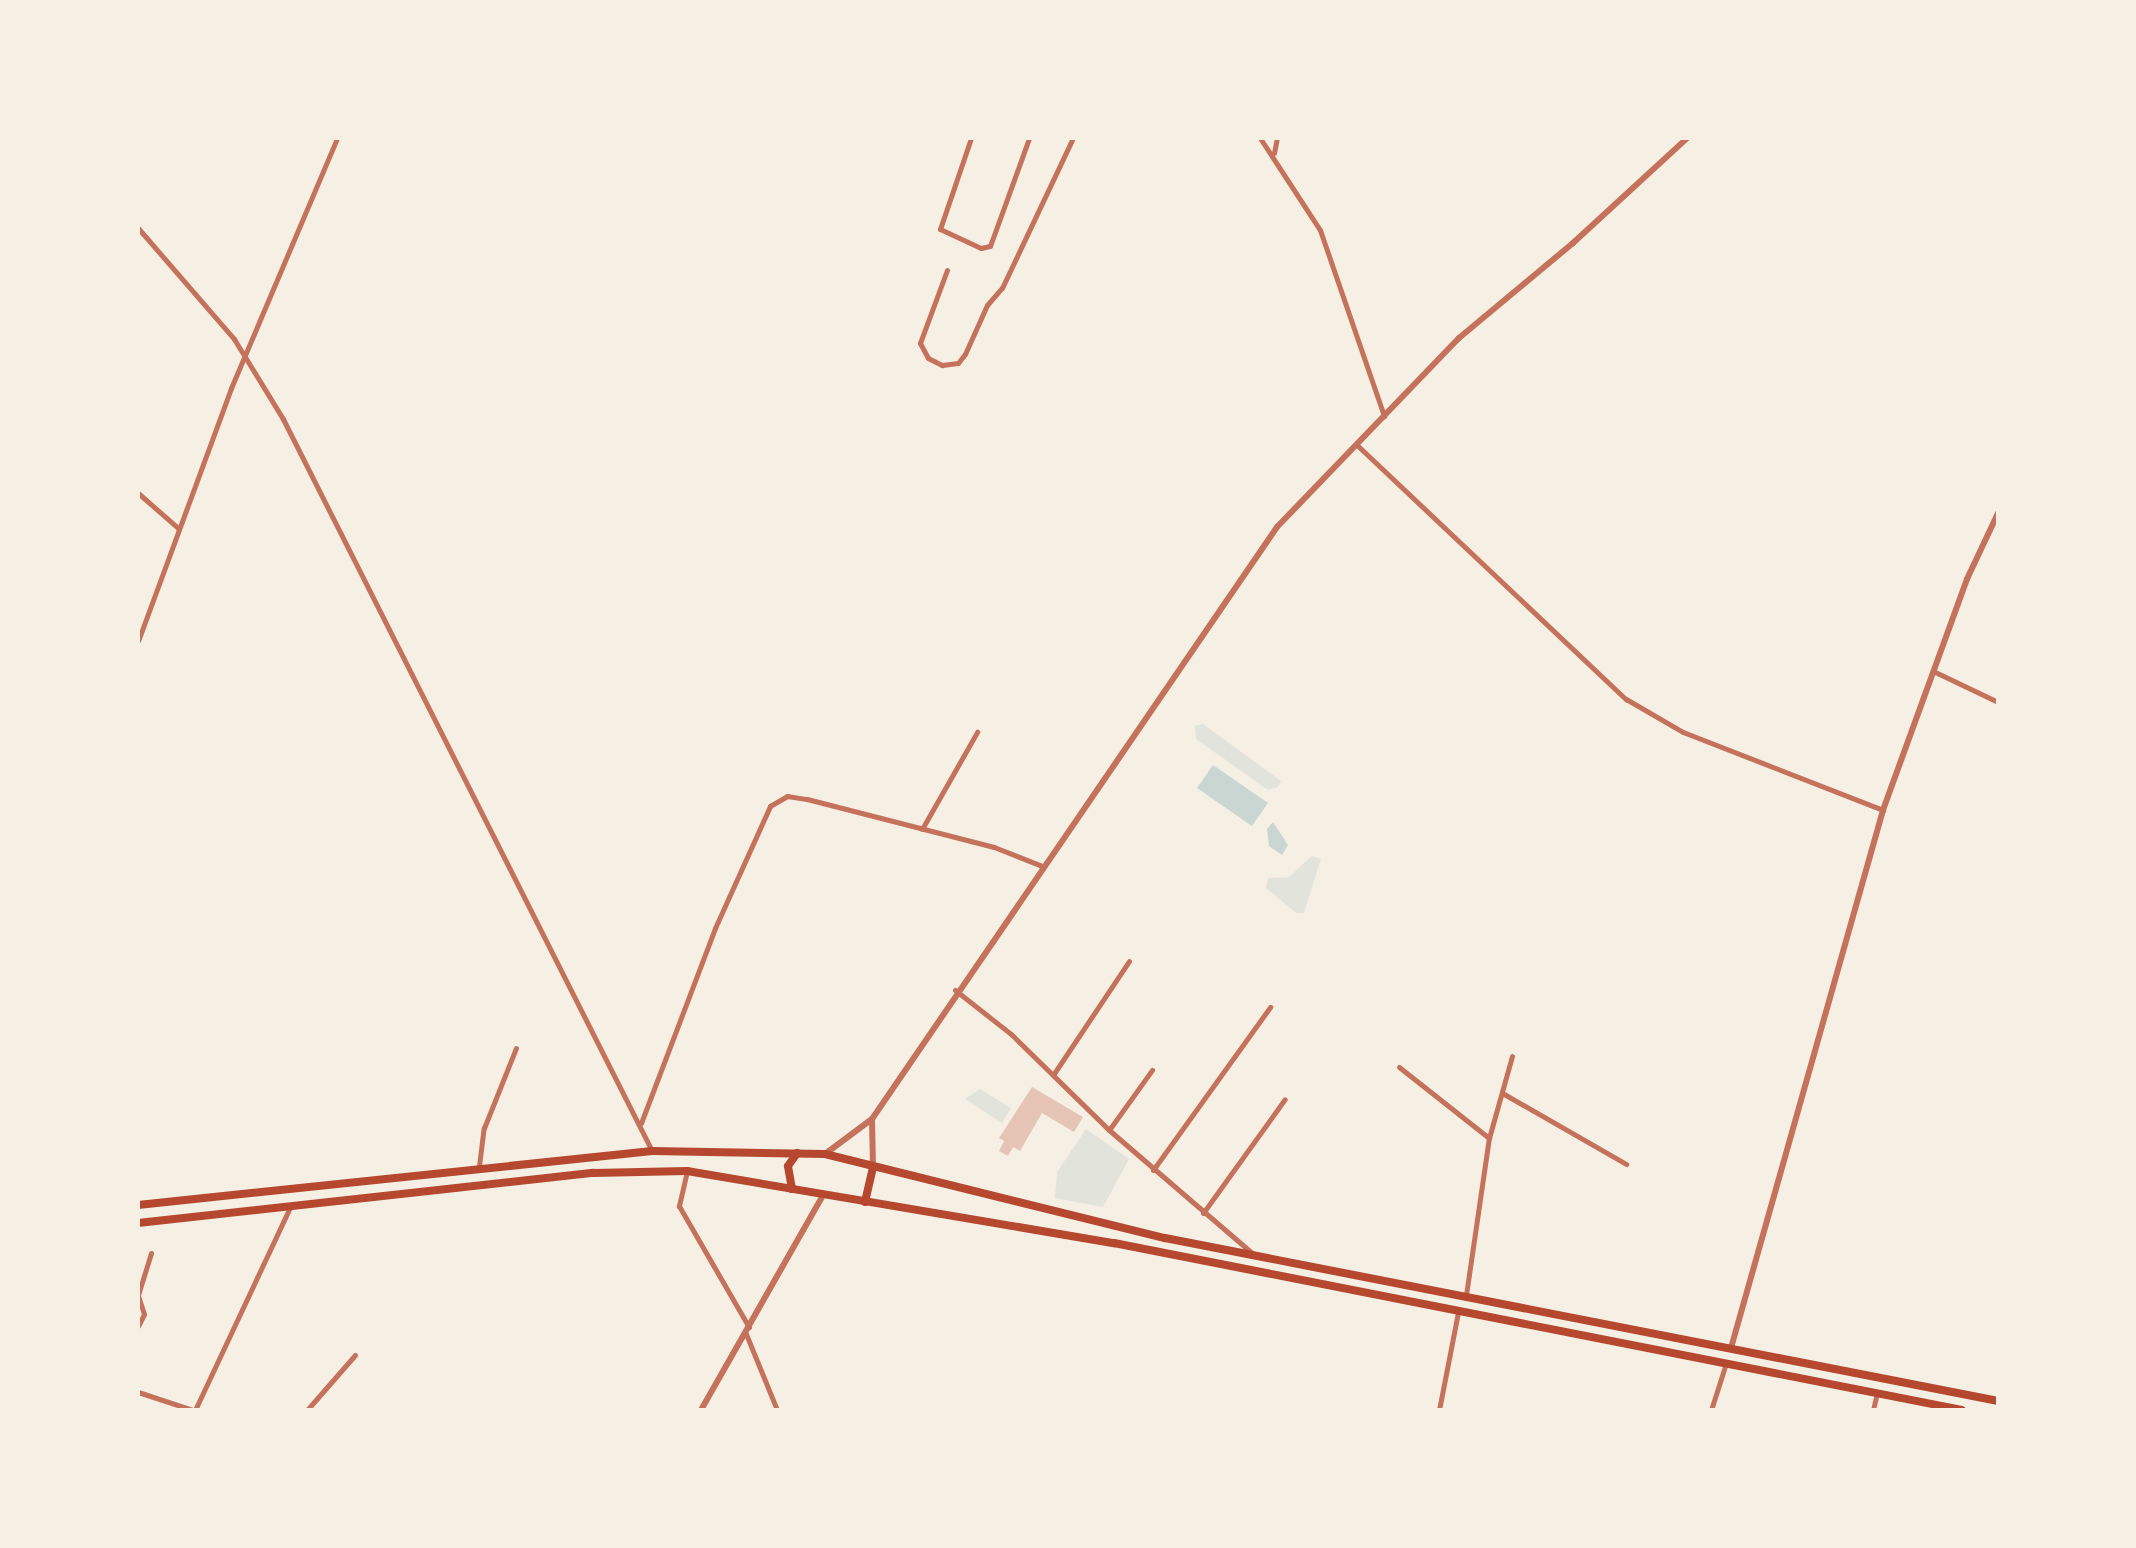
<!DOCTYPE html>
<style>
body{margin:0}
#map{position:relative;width:2136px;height:1548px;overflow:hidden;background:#f6efe4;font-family:Cabin,sans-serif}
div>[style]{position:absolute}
.green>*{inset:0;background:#e2e4dc}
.water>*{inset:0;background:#c9d6d2}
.building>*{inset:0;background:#e6c5b7}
.minor>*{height:5px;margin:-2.5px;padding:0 2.5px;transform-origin:2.5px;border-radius:2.5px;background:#c5725c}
.tertiary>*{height:6px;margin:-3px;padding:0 3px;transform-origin:3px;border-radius:3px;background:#c5725c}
.trunk>*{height:8px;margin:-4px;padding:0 4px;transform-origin:4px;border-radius:4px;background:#b5482f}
span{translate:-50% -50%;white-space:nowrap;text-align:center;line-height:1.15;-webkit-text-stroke:8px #f6efe4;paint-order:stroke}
.frame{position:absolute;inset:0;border:140px solid #f6efe4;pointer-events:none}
</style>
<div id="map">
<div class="green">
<div style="clip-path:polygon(1203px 724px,1281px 781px,1278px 787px,1268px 790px,1196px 739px,1195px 726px)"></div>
<div style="clip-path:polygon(1312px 856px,1321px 859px,1304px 913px,1296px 913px,1266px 888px,1268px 878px,1289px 877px)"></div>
<div style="clip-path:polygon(980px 1089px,1011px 1108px,1002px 1123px,965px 1099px)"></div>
<div style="clip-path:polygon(1086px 1129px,1129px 1159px,1103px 1207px,1055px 1198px,1057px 1172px)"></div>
</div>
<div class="water">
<div style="clip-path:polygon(1213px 765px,1268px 803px,1252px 826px,1197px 788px)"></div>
<div style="clip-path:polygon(1273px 822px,1288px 845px,1282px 855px,1269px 846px,1267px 829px)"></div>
</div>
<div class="building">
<div style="clip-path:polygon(1032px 1087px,1083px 1117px,1074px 1132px,1042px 1113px,1020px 1151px,1013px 1147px,1008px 1156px,999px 1151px,1004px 1141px,999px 1138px)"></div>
</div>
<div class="minor">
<div style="left:971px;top:138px;width:96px;rotate:108.8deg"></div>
<div style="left:940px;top:229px;width:45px;rotate:24.9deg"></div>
<div style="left:981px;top:248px;width:9px;rotate:-13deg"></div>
<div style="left:990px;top:246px;width:115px;rotate:-70.1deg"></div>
<div style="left:1260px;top:138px;width:110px;rotate:56.9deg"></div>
<div style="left:1320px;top:230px;width:197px;rotate:71deg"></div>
<div style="left:1274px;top:153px;width:15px;rotate:-79deg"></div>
<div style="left:138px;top:228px;width:147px;rotate:49.1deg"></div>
<div style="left:234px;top:339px;width:94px;rotate:58.5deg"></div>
<div style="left:283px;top:419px;width:820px;rotate:63.25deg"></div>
<div style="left:947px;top:270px;width:78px;rotate:110.3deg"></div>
<div style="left:920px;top:343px;width:17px;rotate:62deg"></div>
<div style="left:928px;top:358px;width:16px;rotate:27deg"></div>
<div style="left:942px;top:365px;width:16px;rotate:-7deg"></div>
<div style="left:958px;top:363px;width:11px;rotate:-52deg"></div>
<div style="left:965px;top:354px;width:54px;rotate:-65.8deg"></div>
<div style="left:987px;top:305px;width:23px;rotate:-49deg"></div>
<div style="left:1002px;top:288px;width:166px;rotate:-64.7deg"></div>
<div style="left:1358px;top:446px;width:369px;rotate:43.4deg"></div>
<div style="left:1626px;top:699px;width:66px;rotate:30.1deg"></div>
<div style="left:1683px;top:732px;width:215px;rotate:21.3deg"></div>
<div style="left:138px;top:493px;width:53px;rotate:41.2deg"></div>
<div style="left:138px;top:641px;width:270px;rotate:-69.8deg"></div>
<div style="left:231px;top:388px;width:272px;rotate:-67deg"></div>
<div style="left:1933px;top:671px;width:72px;rotate:25.5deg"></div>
<div style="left:922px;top:829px;width:112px;rotate:-60.4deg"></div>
<div style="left:955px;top:990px;width:71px;rotate:38.2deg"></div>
<div style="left:1011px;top:1034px;width:137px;rotate:44.4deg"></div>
<div style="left:1109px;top:1130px;width:189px;rotate:40.7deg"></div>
<div style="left:1399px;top:1067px;width:115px;rotate:38.3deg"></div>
<div style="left:1053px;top:1075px;width:137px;rotate:-56.3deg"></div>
<div style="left:1504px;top:1094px;width:141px;rotate:29.8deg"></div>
<div style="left:641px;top:1123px;width:209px;rotate:-69.2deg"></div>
<div style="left:715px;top:928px;width:134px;rotate:-65.7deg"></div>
<div style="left:770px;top:806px;width:20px;rotate:-30deg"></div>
<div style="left:787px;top:796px;width:20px;rotate:9deg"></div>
<div style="left:807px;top:799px;width:193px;rotate:14.4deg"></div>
<div style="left:994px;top:847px;width:52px;rotate:21.6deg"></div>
<div style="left:1109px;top:1130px;width:74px;rotate:-54.4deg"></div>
<div style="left:479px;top:1166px;width:38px;rotate:-83deg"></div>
<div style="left:484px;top:1128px;width:86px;rotate:-68.2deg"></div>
<div style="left:1153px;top:1170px;width:201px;rotate:-54.3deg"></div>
<div style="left:687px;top:1171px;width:36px;rotate:103deg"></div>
<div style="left:679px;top:1206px;width:140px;rotate:60deg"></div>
<div style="left:1203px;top:1213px;width:140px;rotate:-54.3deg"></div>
<div style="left:1466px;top:1295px;width:159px;rotate:-81.7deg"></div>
<div style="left:1489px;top:1138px;width:85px;rotate:-74.3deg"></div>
<div style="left:138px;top:1326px;width:13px;rotate:-63deg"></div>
<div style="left:144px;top:1314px;width:20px;rotate:-108deg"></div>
<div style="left:138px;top:1295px;width:44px;rotate:-72.8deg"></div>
<div style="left:746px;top:1334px;width:82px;rotate:67.8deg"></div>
<div style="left:138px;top:1392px;width:58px;rotate:18.1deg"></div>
<div style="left:195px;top:1410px;width:226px;rotate:-64.9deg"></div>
<div style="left:307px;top:1410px;width:73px;rotate:-48.9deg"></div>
<div style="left:1439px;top:1410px;width:100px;rotate:-79deg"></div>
<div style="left:1711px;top:1410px;width:46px;rotate:-72.3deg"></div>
<div style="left:1873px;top:1410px;width:17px;rotate:-77deg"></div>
</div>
<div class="tertiary">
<div style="left:872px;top:1119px;width:48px;rotate:88.8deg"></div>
<div style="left:825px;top:1154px;width:59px;rotate:-36.7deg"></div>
<div style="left:872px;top:1119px;width:717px;rotate:-55.62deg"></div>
<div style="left:1277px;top:527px;width:262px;rotate:-46.1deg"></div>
<div style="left:1459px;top:338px;width:148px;rotate:-39.8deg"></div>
<div style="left:1573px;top:243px;width:155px;rotate:-42.6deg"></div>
<div style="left:1731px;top:1348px;width:559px;rotate:-74.22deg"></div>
<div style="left:1883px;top:810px;width:246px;rotate:-70deg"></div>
<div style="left:1967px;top:579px;width:73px;rotate:-64.8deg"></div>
<div style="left:701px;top:1410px;width:245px;rotate:-60.4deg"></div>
</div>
<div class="trunk">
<div style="left:792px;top:1189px;width:23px;rotate:-100deg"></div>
<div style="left:788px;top:1166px;width:16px;rotate:-55deg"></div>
<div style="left:865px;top:1202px;width:36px;rotate:-77deg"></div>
<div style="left:138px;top:1205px;width:517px;rotate:-6deg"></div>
<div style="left:652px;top:1151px;width:173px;rotate:1deg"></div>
<div style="left:825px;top:1154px;width:350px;rotate:13.9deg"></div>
<div style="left:1165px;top:1238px;width:849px;rotate:11.07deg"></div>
<div style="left:138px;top:1223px;width:458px;rotate:-6.3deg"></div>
<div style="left:593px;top:1173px;width:94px;rotate:-1.2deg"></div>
<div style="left:687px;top:1171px;width:433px;rotate:9.6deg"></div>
<div style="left:1114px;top:1243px;width:864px;rotate:11.14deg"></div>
</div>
<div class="frame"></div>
</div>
